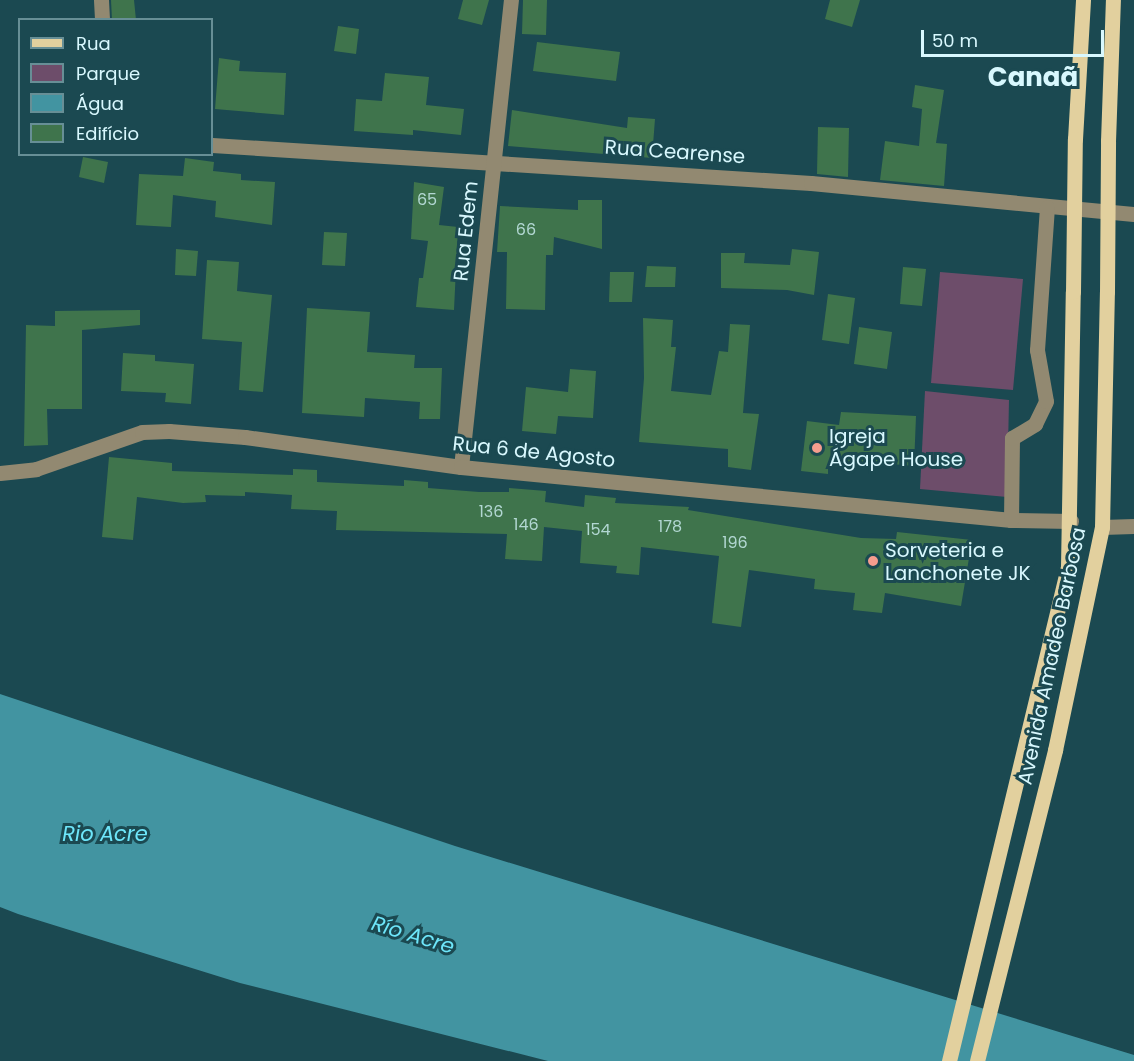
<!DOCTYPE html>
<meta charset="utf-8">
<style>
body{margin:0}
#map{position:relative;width:1134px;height:1061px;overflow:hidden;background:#1b4951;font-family:Poppins,sans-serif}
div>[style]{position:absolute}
.green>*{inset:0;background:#6d4d6a}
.water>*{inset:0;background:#4294a1}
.building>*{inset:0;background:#3f744c}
.minor>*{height:15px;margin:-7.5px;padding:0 7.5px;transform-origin:7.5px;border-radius:7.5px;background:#928971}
.major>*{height:15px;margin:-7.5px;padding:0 7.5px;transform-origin:7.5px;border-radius:7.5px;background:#e2d09e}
.major-bridge>*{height:15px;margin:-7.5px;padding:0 7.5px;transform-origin:7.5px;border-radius:7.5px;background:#e2d09e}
.dots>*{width:16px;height:16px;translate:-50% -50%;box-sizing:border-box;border:3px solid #1b4951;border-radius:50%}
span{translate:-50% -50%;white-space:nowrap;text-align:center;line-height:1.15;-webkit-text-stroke:6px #1b4951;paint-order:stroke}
.number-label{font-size:16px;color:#b2d7d2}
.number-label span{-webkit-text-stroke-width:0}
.street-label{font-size:20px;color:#d8f8fe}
.poi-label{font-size:20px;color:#d8f8fe}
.left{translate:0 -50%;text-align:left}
.water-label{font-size:21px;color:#6ee6fa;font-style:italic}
.district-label{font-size:26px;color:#d8f8fe;font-weight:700}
.legend{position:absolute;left:18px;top:18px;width:195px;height:138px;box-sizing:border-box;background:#1b4951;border:2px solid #678f96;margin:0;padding:8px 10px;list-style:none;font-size:18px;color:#d8f8fe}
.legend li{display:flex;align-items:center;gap:12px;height:30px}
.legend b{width:30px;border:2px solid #678f96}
.scale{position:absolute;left:921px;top:30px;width:183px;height:27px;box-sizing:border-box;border:3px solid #d8f8fe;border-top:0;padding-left:8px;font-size:18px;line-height:21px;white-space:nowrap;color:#d8f8fe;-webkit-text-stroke:4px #1b4951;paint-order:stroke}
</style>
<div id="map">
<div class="green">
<div style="clip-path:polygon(940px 272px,1023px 279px,1013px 390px,931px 383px)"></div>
<div style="clip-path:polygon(925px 391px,1009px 400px,1007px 497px,920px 489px)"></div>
</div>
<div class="water">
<div style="clip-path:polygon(0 694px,455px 846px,1134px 1055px,1134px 1061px,548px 1061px,240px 983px,18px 914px,0 907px)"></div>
</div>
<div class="building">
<div style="clip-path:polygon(111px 0,134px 0,136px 20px,112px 20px)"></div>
<div style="clip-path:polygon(463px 0,489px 0,482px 25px,458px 19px)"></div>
<div style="clip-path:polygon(523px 0,547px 0,546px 35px,522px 34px)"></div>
<div style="clip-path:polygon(830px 0,860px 0,852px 27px,825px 19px)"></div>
<div style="clip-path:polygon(338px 26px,359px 29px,356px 54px,334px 51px)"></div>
<div style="clip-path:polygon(537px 42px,620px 52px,616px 81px,533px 71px)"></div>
<div style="clip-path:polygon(219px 58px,240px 61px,239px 71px,286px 73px,284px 115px,215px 109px)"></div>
<div style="clip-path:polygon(385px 73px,429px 77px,426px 105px,464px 109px,461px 135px,413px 130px,413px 135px,354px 131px,356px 99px,382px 101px)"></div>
<div style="clip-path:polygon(915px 85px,944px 90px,936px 143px,947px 144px,944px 186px,880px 180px,885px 141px,919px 146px,922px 109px,912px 107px)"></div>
<div style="clip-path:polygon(512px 110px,627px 128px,628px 117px,655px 119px,652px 158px,508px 146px)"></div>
<div style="clip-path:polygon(818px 127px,849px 128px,848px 177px,817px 174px)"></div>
<div style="clip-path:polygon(83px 157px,108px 162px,104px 183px,79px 177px)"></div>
<div style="clip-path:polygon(185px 158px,214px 162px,213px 171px,241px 174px,241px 180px,275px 182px,272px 225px,215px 217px,216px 201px,173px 195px,171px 227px,136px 225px,139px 174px,183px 176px)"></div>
<div style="clip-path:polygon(414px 182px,444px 187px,439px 225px,458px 227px,454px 310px,416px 307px,419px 278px,423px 278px,428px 241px,411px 239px)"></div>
<div style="clip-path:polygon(578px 200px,602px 200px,602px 249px,554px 237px,553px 255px,546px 255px,545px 310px,506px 309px,507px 252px,497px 252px,500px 206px,578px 210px)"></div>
<div style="clip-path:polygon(324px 232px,347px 233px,345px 266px,322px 265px)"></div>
<div style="clip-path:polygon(176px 249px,198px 251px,196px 276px,175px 275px)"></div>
<div style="clip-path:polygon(792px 249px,819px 252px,814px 295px,787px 290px,721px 288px,721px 253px,745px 253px,744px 263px,790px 265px)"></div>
<div style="clip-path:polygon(207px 260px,239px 262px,237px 291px,272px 295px,263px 392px,239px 390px,242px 342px,202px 339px)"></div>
<div style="clip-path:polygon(647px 266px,676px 267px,675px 287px,645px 287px)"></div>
<div style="clip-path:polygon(903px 267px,926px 269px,922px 306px,900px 304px)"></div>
<div style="clip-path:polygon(610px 272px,634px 272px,632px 302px,609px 302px)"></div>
<div style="clip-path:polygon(828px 294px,855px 298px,849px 344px,822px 340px)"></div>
<div style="clip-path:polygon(307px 308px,370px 312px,367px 352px,415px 355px,414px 368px,442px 368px,440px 419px,419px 419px,420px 402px,365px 398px,364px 417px,302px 413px)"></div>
<div style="clip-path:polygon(140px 310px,140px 325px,82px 330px,82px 409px,47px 409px,48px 445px,24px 446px,26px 325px,55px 326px,55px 311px)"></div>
<div style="clip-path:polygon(643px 318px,673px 320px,671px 347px,676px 347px,671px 391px,711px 395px,719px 351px,728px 352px,730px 324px,750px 325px,743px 413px,759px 414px,751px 470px,728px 467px,728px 449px,639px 442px,644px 378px)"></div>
<div style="clip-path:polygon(859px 327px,892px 332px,887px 369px,854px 364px)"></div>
<div style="clip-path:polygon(123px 353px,155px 355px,155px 361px,194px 364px,191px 404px,165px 402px,166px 393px,121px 391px)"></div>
<div style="clip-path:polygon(570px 369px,596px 371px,593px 418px,558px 416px,556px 434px,522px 431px,526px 387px,568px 392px)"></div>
<div style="clip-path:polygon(841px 412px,916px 416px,914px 466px,870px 462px,870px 467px,828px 466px,828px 474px,801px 471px,807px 421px,839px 425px)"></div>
<div style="clip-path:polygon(109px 457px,172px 463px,172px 471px,293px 475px,293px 469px,317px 470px,317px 482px,404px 486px,404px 480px,428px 482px,428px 488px,479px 492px,509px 492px,509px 488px,546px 491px,545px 502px,584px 507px,585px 495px,616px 498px,615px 503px,689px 507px,688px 510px,861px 538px,896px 539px,897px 532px,972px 540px,961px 606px,885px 593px,882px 613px,853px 610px,855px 593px,814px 589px,815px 579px,749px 570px,741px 627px,712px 623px,719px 556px,641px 547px,639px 575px,616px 573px,617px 566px,580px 563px,582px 531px,544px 527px,542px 561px,505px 559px,507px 534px,336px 530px,337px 511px,291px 509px,292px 495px,245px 492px,245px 496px,205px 495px,206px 502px,183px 503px,137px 497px,133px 540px,102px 537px)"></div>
</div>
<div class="minor">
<div style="left:101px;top:0;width:20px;rotate:87deg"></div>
<div style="left:212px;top:145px;width:600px;rotate:3.63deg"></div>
<div style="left:811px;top:183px;width:324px;rotate:5.5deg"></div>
<div style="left:461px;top:467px;width:470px;rotate:-83.9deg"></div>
<div style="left:0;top:473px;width:36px;rotate:-6deg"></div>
<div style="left:36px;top:469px;width:112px;rotate:-19.2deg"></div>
<div style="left:142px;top:432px;width:27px;rotate:-2deg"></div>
<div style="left:169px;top:431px;width:76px;rotate:4.5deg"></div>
<div style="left:245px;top:437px;width:218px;rotate:7.9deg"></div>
<div style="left:461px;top:467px;width:553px;rotate:5.5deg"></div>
<div style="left:1011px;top:520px;width:60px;rotate:1deg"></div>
<div style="left:1011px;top:520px;width:82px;rotate:-89.3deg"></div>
<div style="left:1012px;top:438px;width:27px;rotate:-31deg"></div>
<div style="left:1035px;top:424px;width:25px;rotate:-64deg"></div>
<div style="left:1046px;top:401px;width:52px;rotate:-100deg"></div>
<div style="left:1037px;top:350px;width:143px;rotate:-86deg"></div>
<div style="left:1102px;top:527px;width:32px;rotate:-2deg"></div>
</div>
<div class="major">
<div style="left:1075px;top:139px;width:139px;rotate:-86.7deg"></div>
<div style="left:1108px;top:141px;width:141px;rotate:-88deg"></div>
<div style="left:949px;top:1061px;width:508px;rotate:-76.46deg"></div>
<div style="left:1068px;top:567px;width:275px;rotate:-89deg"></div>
<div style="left:977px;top:1061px;width:321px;rotate:-75.9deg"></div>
<div style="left:1055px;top:750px;width:228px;rotate:-78.1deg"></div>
<div style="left:1102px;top:527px;width:235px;rotate:-88.8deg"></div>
</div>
<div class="major-bridge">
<div style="left:1073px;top:292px;width:153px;rotate:-89.3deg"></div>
<div style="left:1107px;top:292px;width:151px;rotate:-89.6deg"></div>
</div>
<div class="dots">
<div style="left:817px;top:448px;background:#f59d8e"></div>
<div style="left:873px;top:561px;background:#f59d8e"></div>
</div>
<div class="number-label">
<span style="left:427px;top:200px">65</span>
<span style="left:526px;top:230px">66</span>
<span style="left:491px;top:512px">136</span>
<span style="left:526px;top:525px">146</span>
<span style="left:670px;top:527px">178</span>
<span style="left:598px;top:530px">154</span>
<span style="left:735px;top:543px">196</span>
</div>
<div class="street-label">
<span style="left:675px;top:152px;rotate:4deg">Rua Cearense</span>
<span style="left:466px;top:231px;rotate:-84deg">Rua Edem</span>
<span style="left:534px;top:452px;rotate:6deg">Rua 6 de Agosto</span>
<span style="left:1052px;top:656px;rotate:-78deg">Avenida Amadeo Barbosa</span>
</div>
<div class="poi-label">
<span class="left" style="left:829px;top:448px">Igreja<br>Ágape House</span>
<span class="left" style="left:885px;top:562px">Sorveteria e<br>Lanchonete JK</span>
</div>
<div class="water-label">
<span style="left:105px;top:834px">Rio Acre</span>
<span style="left:413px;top:935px;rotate:17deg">Río Acre</span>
</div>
<div class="district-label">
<span style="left:1033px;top:78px">Canaã</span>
</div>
<ul class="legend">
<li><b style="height:8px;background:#e2d09e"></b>Rua</li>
<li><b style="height:16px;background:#6d4d6a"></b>Parque</li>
<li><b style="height:16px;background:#4294a1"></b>Água</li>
<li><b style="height:16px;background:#3f744c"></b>Edifício</li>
</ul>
<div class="scale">50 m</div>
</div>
